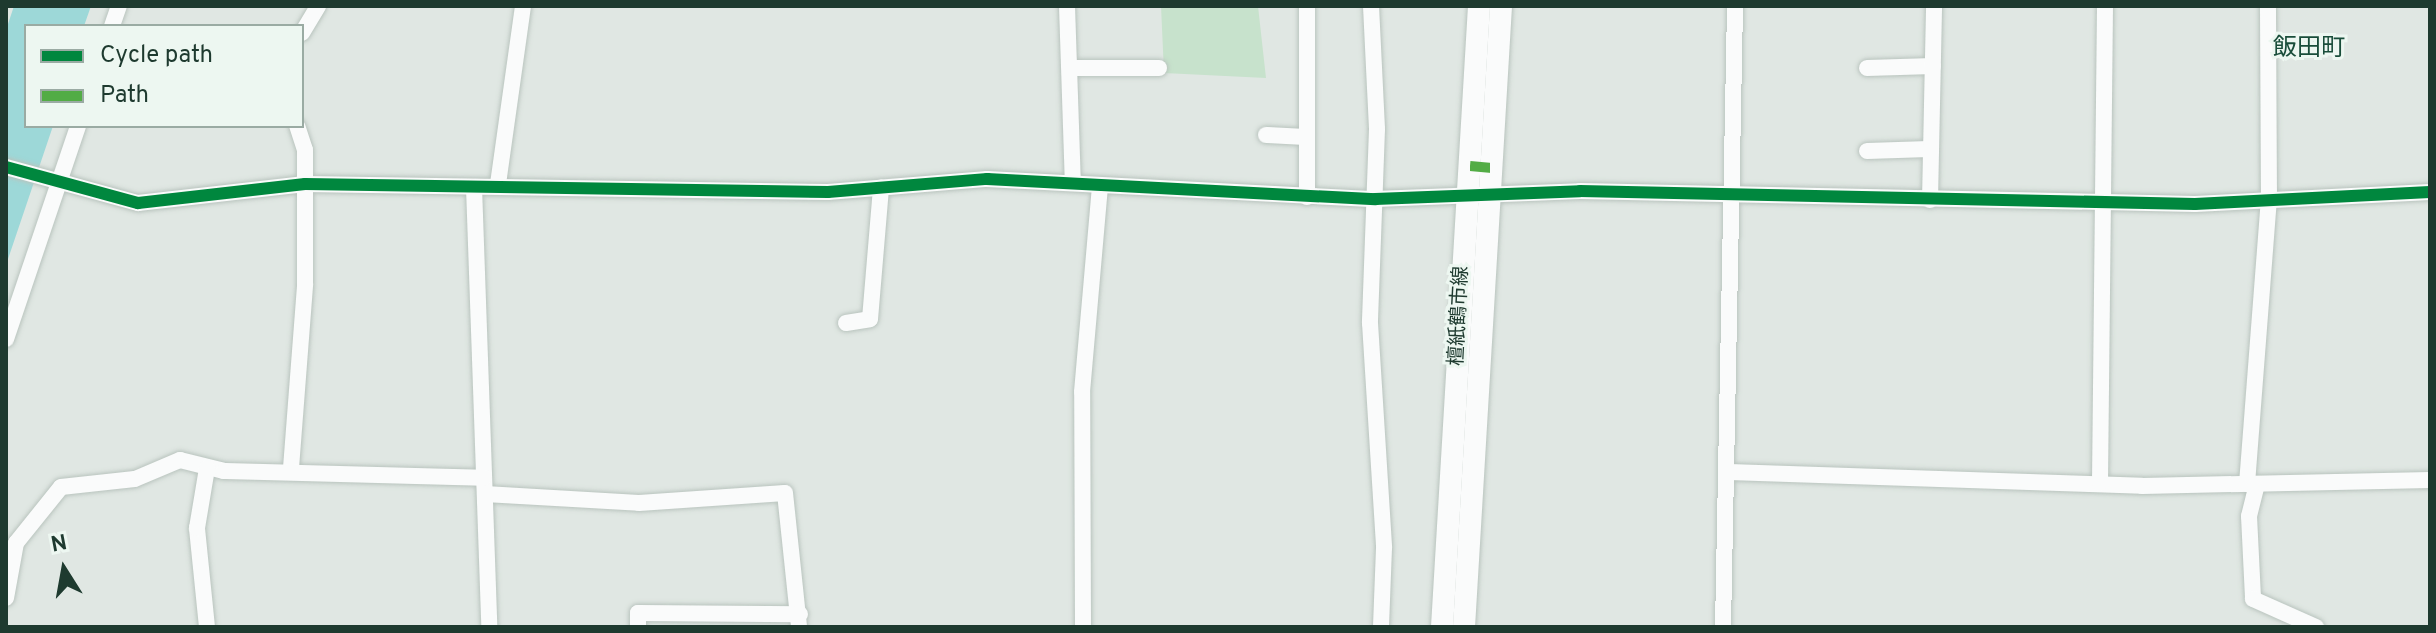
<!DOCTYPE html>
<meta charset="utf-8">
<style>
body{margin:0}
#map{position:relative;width:2436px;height:633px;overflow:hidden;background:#e0e7e3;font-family:Overpass,"Noto Sans JP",sans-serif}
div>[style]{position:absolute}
.green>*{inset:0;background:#c7e2cc}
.water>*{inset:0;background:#9dd8d8}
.roads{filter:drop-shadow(0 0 2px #b9c4be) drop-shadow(0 0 2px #b9c4be)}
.minor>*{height:16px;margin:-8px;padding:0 8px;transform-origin:8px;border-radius:8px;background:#fafbfb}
.secondary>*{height:22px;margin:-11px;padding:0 11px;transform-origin:11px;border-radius:11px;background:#fafbfb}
.quiet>*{height:10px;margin-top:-5px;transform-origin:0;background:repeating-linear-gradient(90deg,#52ac45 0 20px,transparent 0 30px)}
.cycleway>*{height:12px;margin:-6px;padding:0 6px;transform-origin:6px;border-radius:6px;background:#00873e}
span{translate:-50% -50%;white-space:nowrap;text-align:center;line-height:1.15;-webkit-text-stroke:6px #edf7f1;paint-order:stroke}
.street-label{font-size:20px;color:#1e3a2f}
.quarter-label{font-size:24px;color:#194d3a}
.frame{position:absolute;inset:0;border:8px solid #1e3a2f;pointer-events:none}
.legend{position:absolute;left:24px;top:24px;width:280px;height:104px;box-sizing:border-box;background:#edf7f1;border:2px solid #9aaba3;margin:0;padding:10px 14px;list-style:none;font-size:24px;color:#1e3a2f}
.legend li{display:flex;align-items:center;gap:16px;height:40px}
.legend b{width:40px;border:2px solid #9aaba3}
.north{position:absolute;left:24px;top:529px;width:80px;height:80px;-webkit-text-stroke:6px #edf7f1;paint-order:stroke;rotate:349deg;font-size:22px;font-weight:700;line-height:32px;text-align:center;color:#1e3a2f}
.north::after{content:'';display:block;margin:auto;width:28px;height:36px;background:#1e3a2f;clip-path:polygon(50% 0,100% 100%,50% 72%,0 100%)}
</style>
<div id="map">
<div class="green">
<div style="clip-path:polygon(1161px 6px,1258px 6px,1266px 78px,1164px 73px)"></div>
</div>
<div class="water">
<div style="clip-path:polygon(14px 6px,91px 6px,84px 26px,26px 26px,26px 126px,53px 126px,6px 265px,6px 30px)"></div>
</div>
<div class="roads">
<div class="minor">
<div style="left:1067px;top:6px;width:177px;rotate:88.1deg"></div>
<div style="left:1371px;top:6px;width:123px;rotate:87.2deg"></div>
<div style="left:1377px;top:129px;width:194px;rotate:92.1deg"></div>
<div style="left:1370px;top:323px;width:225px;rotate:86.4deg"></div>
<div style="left:1384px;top:548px;width:79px;rotate:92.2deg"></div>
<div style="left:112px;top:26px;width:21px;rotate:-71deg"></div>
<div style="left:302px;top:33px;width:31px;rotate:-59deg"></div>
<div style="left:1071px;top:68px;width:88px"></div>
<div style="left:1867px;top:68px;width:66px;rotate:-1.7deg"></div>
<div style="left:1266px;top:135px;width:41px;rotate:2.8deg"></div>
<div style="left:1867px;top:151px;width:62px;rotate:-1.8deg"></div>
<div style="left:6px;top:167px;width:137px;rotate:15.3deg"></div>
<div style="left:138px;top:203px;width:168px;rotate:-6.5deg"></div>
<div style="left:305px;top:184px;width:523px;rotate:0.88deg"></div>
<div style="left:828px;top:192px;width:160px;rotate:-4.7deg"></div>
<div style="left:987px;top:179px;width:389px;rotate:3deg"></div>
<div style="left:1375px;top:199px;width:205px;rotate:-2.2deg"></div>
<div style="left:1580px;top:191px;width:615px;rotate:1.21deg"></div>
<div style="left:2195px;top:204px;width:235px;rotate:-2.9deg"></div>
<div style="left:498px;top:184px;width:180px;rotate:-82deg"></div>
<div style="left:474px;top:187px;width:440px;rotate:88deg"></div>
<div style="left:1307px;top:197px;width:191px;rotate:-90deg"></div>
<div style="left:1930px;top:200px;width:194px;rotate:-88.8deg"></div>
<div style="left:846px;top:323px;width:24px;rotate:-9deg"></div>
<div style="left:870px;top:319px;width:132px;rotate:-85.2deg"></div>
<div style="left:6px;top:339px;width:225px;rotate:-71.3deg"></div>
<div style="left:291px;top:468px;width:185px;rotate:-85.6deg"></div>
<div style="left:305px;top:284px;width:134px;rotate:-90deg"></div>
<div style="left:305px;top:150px;width:25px;rotate:-108deg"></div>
<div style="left:1729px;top:472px;width:413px;rotate:1.9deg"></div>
<div style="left:2142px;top:486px;width:288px;rotate:-1.2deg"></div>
<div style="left:2100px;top:483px;width:477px;rotate:-89.4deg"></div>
<div style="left:2247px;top:484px;width:284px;rotate:-85.6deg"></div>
<div style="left:2269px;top:201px;width:195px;rotate:-90.3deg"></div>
<div style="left:2257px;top:484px;width:33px;rotate:104deg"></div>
<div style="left:2249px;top:516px;width:83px;rotate:87.2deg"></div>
<div style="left:2253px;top:599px;width:69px;rotate:24deg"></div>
<div style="left:485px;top:494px;width:154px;rotate:3.3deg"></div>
<div style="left:639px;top:503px;width:146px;rotate:-3.9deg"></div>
<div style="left:785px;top:493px;width:135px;rotate:84deg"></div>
<div style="left:6px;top:598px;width:56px;rotate:-79.7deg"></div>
<div style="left:16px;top:543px;width:72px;rotate:-51.2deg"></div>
<div style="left:61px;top:487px;width:74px;rotate:-6.2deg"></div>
<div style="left:135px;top:479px;width:49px;rotate:-22.9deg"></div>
<div style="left:180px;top:460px;width:45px;rotate:14deg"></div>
<div style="left:224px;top:471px;width:260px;rotate:1.5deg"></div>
<div style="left:207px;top:627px;width:100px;rotate:-95.8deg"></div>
<div style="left:197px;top:528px;width:61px;rotate:-80.5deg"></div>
<div style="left:638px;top:627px;width:14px;rotate:-90deg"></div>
<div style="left:638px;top:613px;width:162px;rotate:0.4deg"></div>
<div style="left:1083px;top:627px;width:235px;rotate:-90.2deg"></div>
<div style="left:1082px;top:392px;width:207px;rotate:-85deg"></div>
<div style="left:1723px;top:627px;width:621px;rotate:-88.89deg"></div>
</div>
<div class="secondary">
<div style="left:1442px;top:627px;width:622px;rotate:-86.59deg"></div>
<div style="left:1464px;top:627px;width:622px;rotate:-86.59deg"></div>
</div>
</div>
<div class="quiet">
<div style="left:1470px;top:166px;width:22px;rotate:5deg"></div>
</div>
<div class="cycleway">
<div style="left:6px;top:167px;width:137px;rotate:15.3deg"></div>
<div style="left:138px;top:203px;width:168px;rotate:-6.5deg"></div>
<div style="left:305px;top:184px;width:523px;rotate:0.88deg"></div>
<div style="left:828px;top:192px;width:160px;rotate:-4.7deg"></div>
<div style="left:987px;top:179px;width:389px;rotate:3deg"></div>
<div style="left:1375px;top:199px;width:205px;rotate:-2.2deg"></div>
<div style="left:1580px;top:191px;width:615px;rotate:1.21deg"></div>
<div style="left:2195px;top:204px;width:235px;rotate:-2.9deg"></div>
</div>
<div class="street-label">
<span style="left:1460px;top:316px;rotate:-87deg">檀紙鶴市線</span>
</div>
<div class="quarter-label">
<span style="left:2309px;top:50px">飯田町</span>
</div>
<div class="frame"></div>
<ul class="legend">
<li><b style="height:10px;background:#00873e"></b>Cycle path</li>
<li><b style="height:10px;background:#52ac45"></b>Path</li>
</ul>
<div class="north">N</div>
</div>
